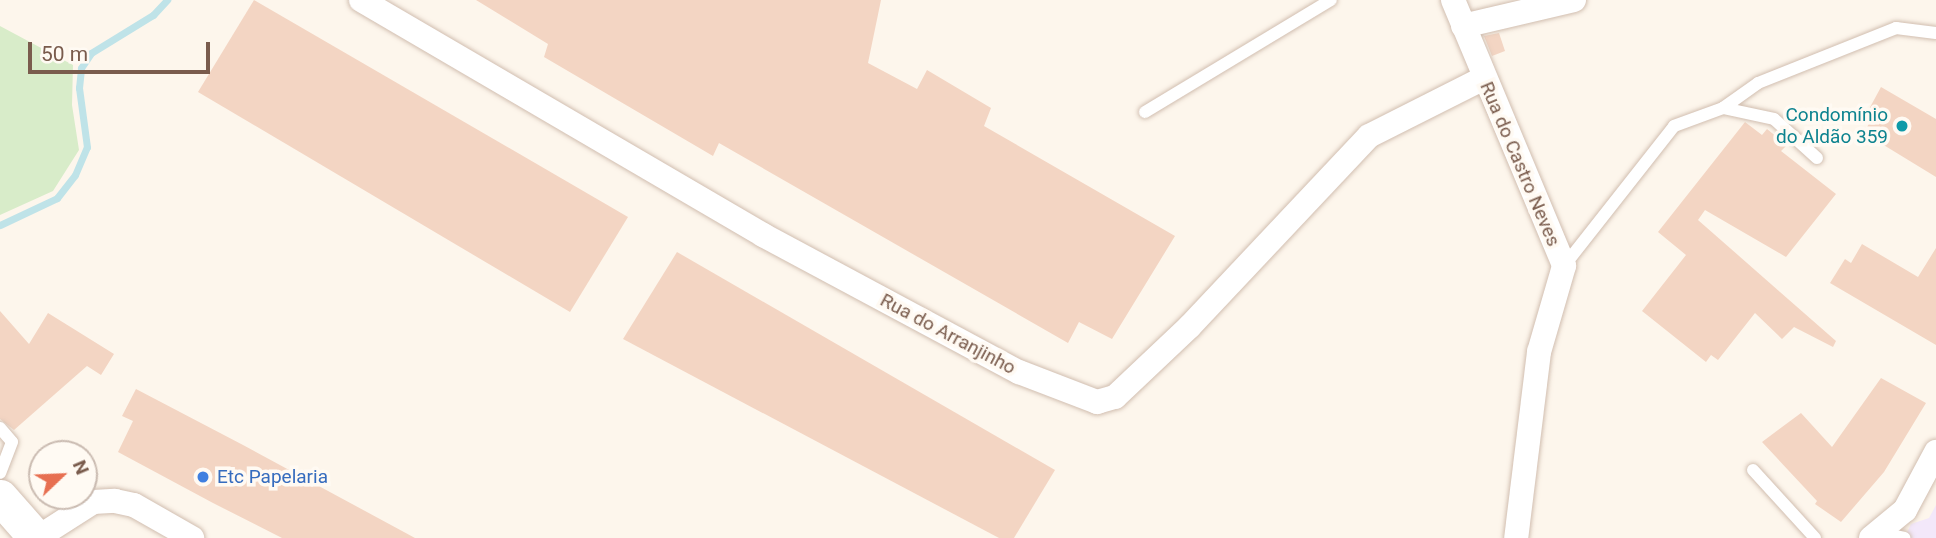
<!DOCTYPE html>
<meta charset="utf-8">
<style>
body{margin:0}
#map{position:relative;width:1936px;height:538px;overflow:hidden;background:#fdf6ec;font-family:Roboto,sans-serif}
div>[style]{position:absolute}
.education>*{inset:0;background:#f3e8fa}
.green>*{inset:0;background:#d8ecc9}
.stream>*{height:7px;margin:-3.5px;padding:0 3.5px;transform-origin:3.5px;border-radius:3.5px;background:#bfe3e8}
.building>*{inset:0;background:#f3d5c3}
.roads{filter:drop-shadow(0 0 2px #d1beb0) drop-shadow(0 0 2px #d1beb0)}
.lane>*{height:12px;margin:-6px;padding:0 6px;transform-origin:6px;border-radius:6px;background:#fff}
.street>*{height:24px;margin:-12px;padding:0 12px;transform-origin:12px;border-radius:12px;background:#fff}
.secondary>*{height:35px;margin:-17.5px;padding:0 17.5px;transform-origin:17.5px;border-radius:17.5px;background:#fff}
.dots>*{width:19px;height:19px;translate:-50% -50%;box-sizing:border-box;border:4px solid #fffaf3;border-radius:50%}
span{translate:-50% -50%;white-space:nowrap;text-align:center;line-height:1.15;-webkit-text-stroke:7px #fffaf3;paint-order:stroke}
.culture-label{font-size:19px;color:#0d838f}
.right{translate:-100% -50%;text-align:right}
.street-label{font-size:19px;color:#7a5c4d}
.shop-label{font-size:19px;color:#366cbe}
.left{translate:0 -50%;text-align:left}
.north{position:absolute;left:28px;top:440px;width:70px;height:70px;box-sizing:border-box;background:#fffaf3;border:2px solid #cabbb1;border-radius:50%;rotate:67deg;font-size:19px;font-weight:700;line-height:28px;text-align:center;color:#7a5c4d}
.north::after{content:'';display:block;margin:auto;width:24px;height:32px;background:#e76f51;clip-path:polygon(50% 0,100% 100%,50% 72%,0 100%)}
.scale{position:absolute;left:28px;top:42px;width:182px;height:32px;box-sizing:border-box;border:4px solid #7a5c4d;border-top:0;padding-left:9px;font-size:21px;line-height:24px;white-space:nowrap;color:#7a5c4d;-webkit-text-stroke:5px #fffaf3;paint-order:stroke}
</style>
<div id="map">
<div class="education">
<div style="clip-path:polygon(1936px 505px,1936px 538px,1904px 538px,1911px 524px,1929px 518px)"></div>
</div>
<div class="green">
<div style="clip-path:polygon(0 26px,73px 65px,72px 105px,79px 150px,53px 191px,0 215px)"></div>
</div>
<div class="stream">
<div style="left:0;top:225px;width:63px;rotate:-25.3deg"></div>
<div style="left:57px;top:198px;width:29px;rotate:-52deg"></div>
<div style="left:75px;top:175px;width:30px;rotate:-67deg"></div>
<div style="left:87px;top:147px;width:60px;rotate:-97.7deg"></div>
<div style="left:79px;top:88px;width:20px;rotate:-84deg"></div>
<div style="left:81px;top:68px;width:18px;rotate:-56deg"></div>
<div style="left:91px;top:53px;width:73px;rotate:-31.5deg"></div>
<div style="left:153px;top:15px;width:21px;rotate:-47deg"></div>
</div>
<div class="building">
<div style="clip-path:polygon(254px 0,628px 217px,570px 312px,198px 92px)"></div>
<div style="clip-path:polygon(476px 0,881px 0,868px 63px,917px 89px,927px 70px,991px 108px,984px 126px,1175px 236px,1112px 339px,1079px 322px,1068px 343px,719px 143px,713px 156px,544px 57px,548px 44px)"></div>
<div style="clip-path:polygon(1499px 33px,1505px 51px,1492px 56px,1484px 36px)"></div>
<div style="clip-path:polygon(1881px 87px,1936px 119px,1936px 177px,1864px 133px,1874px 114px,1868px 111px)"></div>
<div style="clip-path:polygon(1745px 122px,1762px 135px,1767px 129px,1787px 145px,1781px 151px,1836px 194px,1786px 257px,1705px 210px,1698px 220px,1836px 341px,1833px 347px,1794px 327px,1782px 339px,1755px 313px,1718px 360px,1711px 355px,1706px 362px,1642px 311px,1686px 255px,1658px 232px)"></div>
<div style="clip-path:polygon(1862px 244px,1918px 277px,1936px 248px,1936px 345px,1830px 283px,1845px 259px,1851px 263px)"></div>
<div style="clip-path:polygon(677px 252px,1055px 470px,1014px 538px,999px 538px,623px 339px)"></div>
<div style="clip-path:polygon(0 311px,29px 344px,48px 313px,114px 354px,101px 375px,87px 366px,14px 430px,0 419px)"></div>
<div style="clip-path:polygon(1881px 378px,1926px 403px,1884px 472px,1841px 522px,1815px 504px,1817px 501px,1762px 442px,1801px 413px,1832px 447px)"></div>
<div style="clip-path:polygon(136px 389px,243px 445px,415px 538px,282px 538px,213px 503px,118px 452px,133px 421px,122px 416px)"></div>
</div>
<div class="roads">
<div class="lane">
<div style="left:1723px;top:108px;width:52px;rotate:12.2deg"></div>
<div style="left:1774px;top:119px;width:58px;rotate:42.2deg"></div>
<div style="left:1145px;top:112px;width:217px;rotate:-31.1deg"></div>
<div style="left:1564px;top:266px;width:178px;rotate:-51.8deg"></div>
<div style="left:1674px;top:126px;width:52px;rotate:-20.2deg"></div>
<div style="left:1723px;top:108px;width:43px;rotate:-35.5deg"></div>
<div style="left:1758px;top:83px;width:149px;rotate:-21.7deg"></div>
<div style="left:1896px;top:28px;width:40px;rotate:7.1deg"></div>
<div style="left:0;top:428px;width:18px;rotate:49deg"></div>
<div style="left:12px;top:442px;width:33px;rotate:111deg"></div>
<div style="left:1753px;top:470px;width:92px;rotate:47.6deg"></div>
<div style="left:1881px;top:533px;width:24px;rotate:12deg"></div>
</div>
<div class="street">
<div style="left:361px;top:0;width:466px;rotate:30.3deg"></div>
<div style="left:763px;top:235px;width:290px;rotate:28.2deg"></div>
<div style="left:1019px;top:372px;width:84px;rotate:21deg"></div>
<div style="left:1097px;top:402px;width:19px;rotate:-16deg"></div>
<div style="left:1115px;top:397px;width:103px;rotate:-43.4deg"></div>
<div style="left:1190px;top:326px;width:261px;rotate:-46.7deg"></div>
<div style="left:1369px;top:136px;width:129px;rotate:-26.8deg"></div>
<div style="left:1453px;top:0;width:288px;rotate:67.3deg"></div>
<div style="left:1564px;top:266px;width:90px;rotate:106.2deg"></div>
<div style="left:1539px;top:352px;width:187px;rotate:97deg"></div>
<div style="left:1463px;top:26px;width:114px;rotate:-13.2deg"></div>
<div style="left:37px;top:538px;width:67px;rotate:-32.7deg"></div>
<div style="left:93px;top:502px;width:22px;rotate:-3deg"></div>
<div style="left:115px;top:501px;width:19px;rotate:12deg"></div>
<div style="left:134px;top:505px;width:67px;rotate:29.6deg"></div>
<div style="left:1871px;top:538px;width:44px;rotate:-39.5deg"></div>
<div style="left:1905px;top:510px;width:66px;rotate:-61.9deg"></div>
</div>
<div class="secondary">
<div style="left:0;top:497px;width:55px;rotate:48.7deg"></div>
</div>
</div>
<div class="dots">
<div style="left:1902px;top:126px;background:#0f9aa8"></div>
<div style="left:203px;top:477px;background:#3f7fe0"></div>
</div>
<div class="culture-label">
<span class="right" style="left:1888px;top:126px">Condomínio<br>do Aldão 359</span>
</div>
<div class="street-label">
<span style="left:1520px;top:164px;rotate:67deg">Rua do Castro Neves</span>
<span style="left:948px;top:334px;rotate:28deg">Rua do Arranjinho</span>
</div>
<div class="shop-label">
<span class="left" style="left:217px;top:477px">Etc Papelaria</span>
</div>
<div class="north">N</div>
<div class="scale">50 m</div>
</div>
